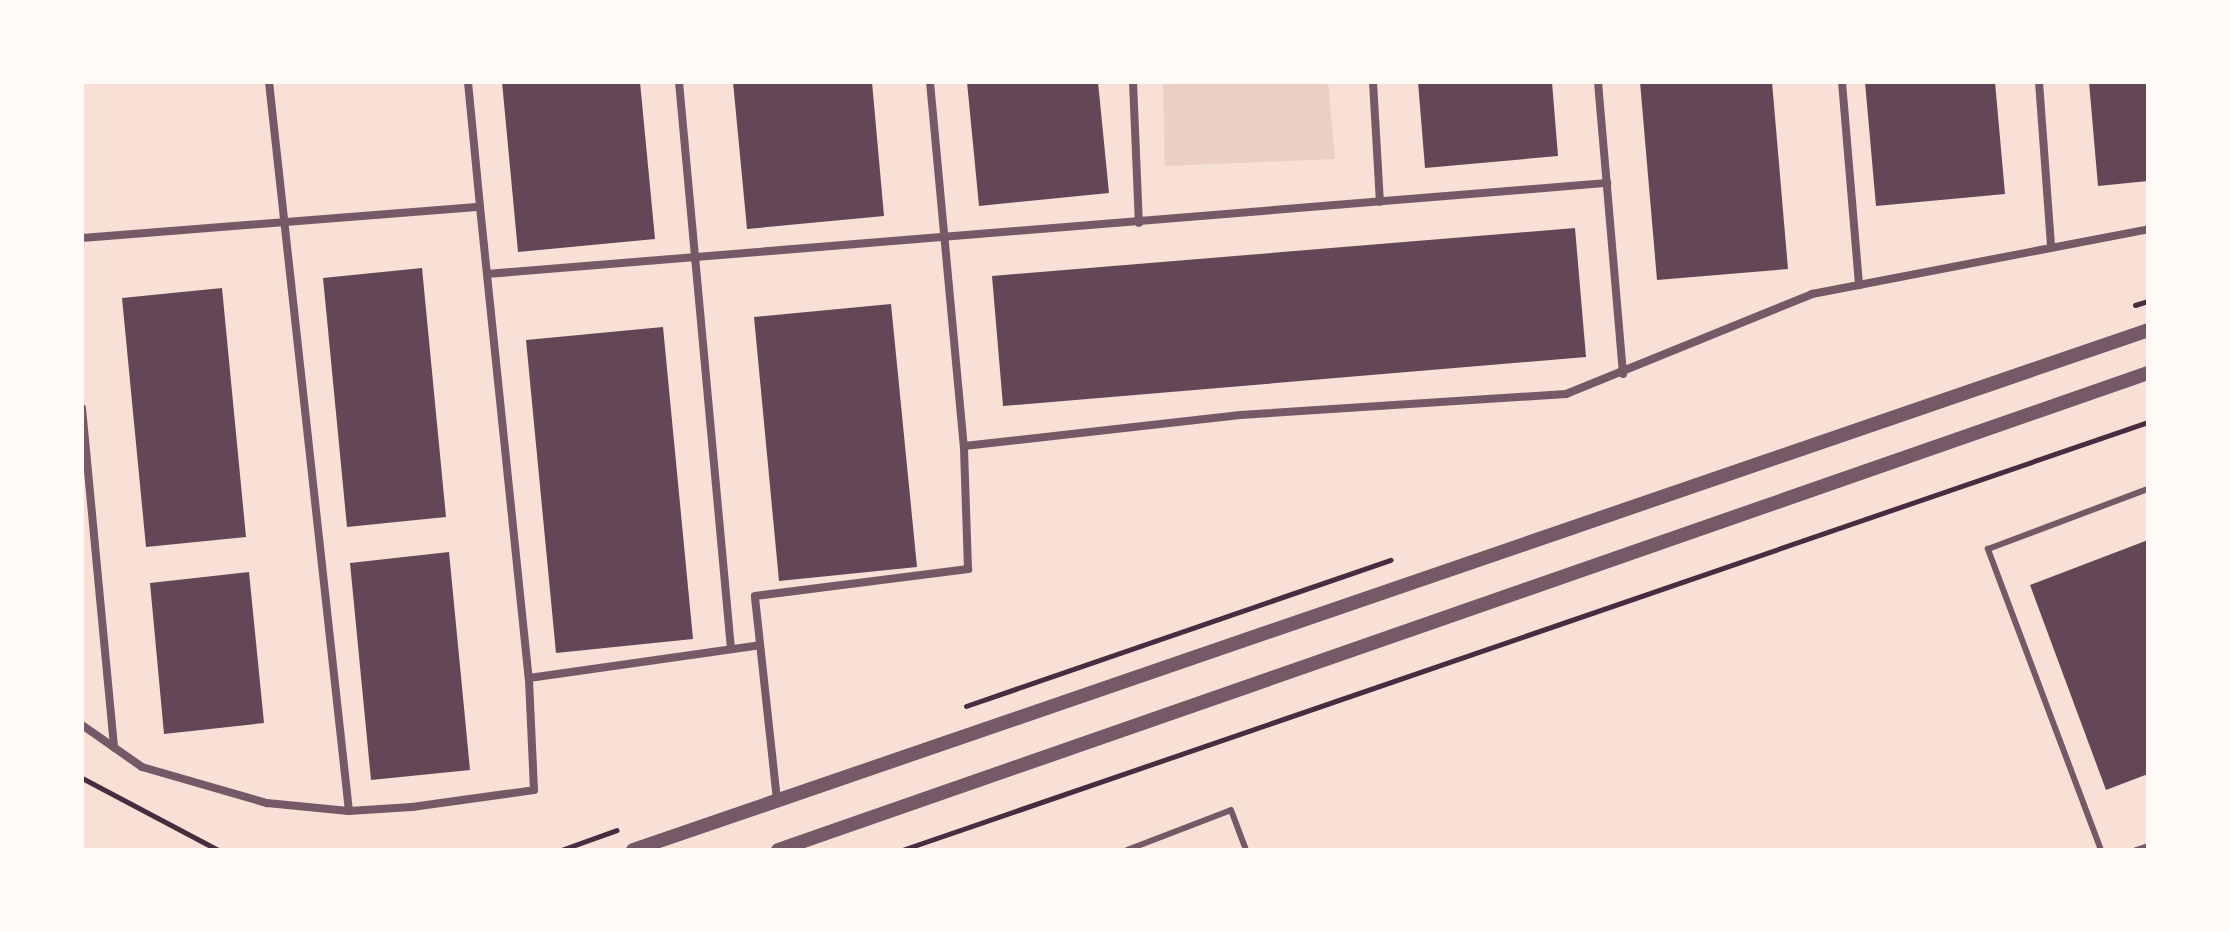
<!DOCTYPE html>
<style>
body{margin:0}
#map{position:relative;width:2230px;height:932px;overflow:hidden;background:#f7e1d7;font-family:"Golos Text",sans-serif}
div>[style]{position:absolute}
.green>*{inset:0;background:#ebcfc5}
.building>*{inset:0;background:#644757}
.path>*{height:5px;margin:-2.5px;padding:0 2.5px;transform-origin:2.5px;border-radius:2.5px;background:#4a2c40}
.service>*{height:6px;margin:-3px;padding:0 3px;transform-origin:3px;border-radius:3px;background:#755966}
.minor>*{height:8px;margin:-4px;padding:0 4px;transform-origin:4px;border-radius:4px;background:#755966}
.tertiary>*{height:14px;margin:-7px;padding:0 7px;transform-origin:7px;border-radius:7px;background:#755966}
span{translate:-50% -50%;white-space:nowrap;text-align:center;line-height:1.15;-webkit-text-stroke:7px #fffaf5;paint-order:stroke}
.frame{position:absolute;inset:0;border:84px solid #fffaf5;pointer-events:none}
</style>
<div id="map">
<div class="green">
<div style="clip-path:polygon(1163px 82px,1328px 82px,1335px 159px,1165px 166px)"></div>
</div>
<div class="building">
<div style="clip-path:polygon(502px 82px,640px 82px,655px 239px,518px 252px)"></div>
<div style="clip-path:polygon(733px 82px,872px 82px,884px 216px,747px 229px)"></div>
<div style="clip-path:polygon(967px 82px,1098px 82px,1109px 193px,979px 206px)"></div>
<div style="clip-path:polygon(1418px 82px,1552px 82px,1558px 156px,1425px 168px)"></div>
<div style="clip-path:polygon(1640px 82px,1772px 82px,1788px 269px,1657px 280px)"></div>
<div style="clip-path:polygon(1865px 82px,1995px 82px,2005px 194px,1876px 206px)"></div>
<div style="clip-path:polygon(2089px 82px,2148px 82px,2148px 181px,2098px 186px)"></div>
<div style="clip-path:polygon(1575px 228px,1586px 357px,1003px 406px,992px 276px)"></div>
<div style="clip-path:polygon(422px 268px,446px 517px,347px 527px,323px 278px)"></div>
<div style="clip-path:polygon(222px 288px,246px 537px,146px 547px,122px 298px)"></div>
<div style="clip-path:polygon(891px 304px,917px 567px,779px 581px,754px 317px)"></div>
<div style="clip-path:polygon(663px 327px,693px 639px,556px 653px,526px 340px)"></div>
<div style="clip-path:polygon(2148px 540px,2148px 774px,2106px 790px,2030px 585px)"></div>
<div style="clip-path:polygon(449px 552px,470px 770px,371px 780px,350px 563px)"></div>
<div style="clip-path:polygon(249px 572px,264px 723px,164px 734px,150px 583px)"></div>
</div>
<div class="path">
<div style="left:2135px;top:305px;width:14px;rotate:-17deg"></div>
<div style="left:966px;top:706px;width:449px;rotate:-19deg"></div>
<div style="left:82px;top:778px;width:154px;rotate:27.9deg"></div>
<div style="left:561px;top:850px;width:59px;rotate:-19.7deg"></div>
<div style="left:902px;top:850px;width:1317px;rotate:-18.96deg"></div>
</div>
<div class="service">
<div style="left:1127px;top:850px;width:111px;rotate:-21deg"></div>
<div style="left:1231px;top:810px;width:43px;rotate:69.4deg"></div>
<div style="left:2101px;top:850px;width:322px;rotate:-110.6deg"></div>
<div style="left:1988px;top:549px;width:171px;rotate:-20.6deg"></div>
<div style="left:2136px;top:850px;width:13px;rotate:-18deg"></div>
</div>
<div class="minor">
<div style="left:269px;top:82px;width:733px;rotate:83.74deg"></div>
<div style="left:468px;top:82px;width:126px;rotate:84.5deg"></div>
<div style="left:679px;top:82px;width:569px;rotate:84.76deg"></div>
<div style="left:930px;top:82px;width:366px;rotate:84.7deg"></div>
<div style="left:1133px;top:82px;width:141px;rotate:87.6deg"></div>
<div style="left:1373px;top:82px;width:120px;rotate:86.7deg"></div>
<div style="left:1598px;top:82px;width:293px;rotate:85.1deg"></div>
<div style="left:1842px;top:82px;width:204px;rotate:85.2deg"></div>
<div style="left:2039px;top:82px;width:165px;rotate:85.8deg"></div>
<div style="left:82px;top:238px;width:399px;rotate:-4.5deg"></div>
<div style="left:480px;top:207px;width:474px;rotate:84.1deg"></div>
<div style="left:487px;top:274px;width:1124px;rotate:-4.65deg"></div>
<div style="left:82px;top:408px;width:341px;rotate:84.6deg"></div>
<div style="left:82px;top:725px;width:73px;rotate:35deg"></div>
<div style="left:142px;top:767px;width:130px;rotate:16.1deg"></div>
<div style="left:267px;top:803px;width:82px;rotate:5.6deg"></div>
<div style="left:349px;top:811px;width:63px;rotate:-3.6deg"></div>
<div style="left:412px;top:807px;width:123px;rotate:-7.9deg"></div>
<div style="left:534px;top:790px;width:112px;rotate:-92.6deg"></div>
<div style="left:529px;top:678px;width:233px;rotate:-8.1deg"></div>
<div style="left:777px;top:800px;width:205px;rotate:-96.2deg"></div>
<div style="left:755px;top:596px;width:215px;rotate:-7.2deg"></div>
<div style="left:968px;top:569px;width:123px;rotate:-91.9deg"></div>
<div style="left:964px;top:446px;width:278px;rotate:-6.4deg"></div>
<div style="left:1240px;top:415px;width:327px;rotate:-3.7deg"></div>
<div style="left:1566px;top:394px;width:266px;rotate:-22.1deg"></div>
<div style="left:1812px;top:294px;width:342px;rotate:-10.9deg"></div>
</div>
<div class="tertiary">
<div style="left:633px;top:850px;width:1602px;rotate:-18.94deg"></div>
<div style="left:778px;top:850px;width:1451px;rotate:-19.2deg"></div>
</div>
<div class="frame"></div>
</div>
